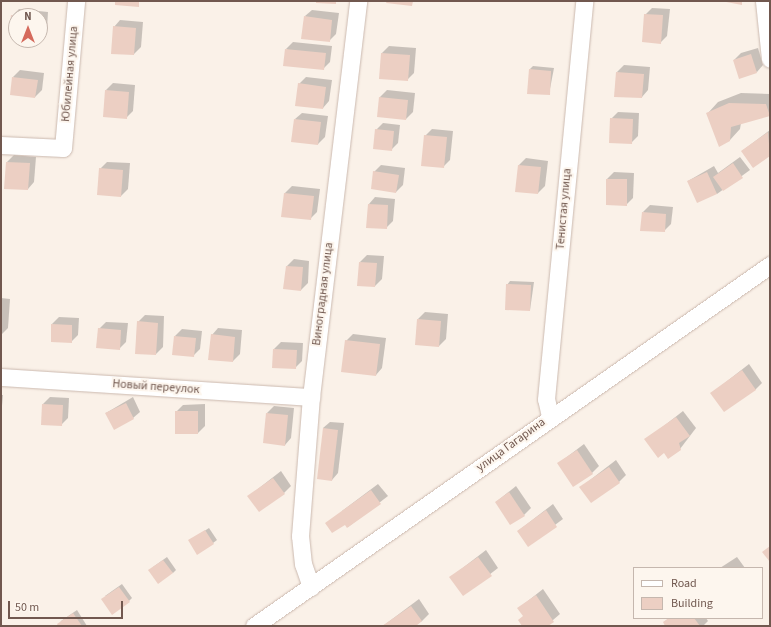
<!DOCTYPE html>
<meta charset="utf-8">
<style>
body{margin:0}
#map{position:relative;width:771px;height:627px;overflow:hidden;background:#faf1e8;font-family:"Source Sans 3",sans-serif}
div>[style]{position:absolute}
.shadow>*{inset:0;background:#0003}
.building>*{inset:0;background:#eccfc3}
.roads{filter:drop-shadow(0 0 1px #cbb9af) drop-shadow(0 0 1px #cbb9af)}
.minor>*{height:17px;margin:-8.5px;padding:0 8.5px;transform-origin:8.5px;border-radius:8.5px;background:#fff}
span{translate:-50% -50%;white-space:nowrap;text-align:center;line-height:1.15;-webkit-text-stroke:4px #fdf6ee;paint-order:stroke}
.street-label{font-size:12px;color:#71584f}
.frame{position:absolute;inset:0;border:2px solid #71584f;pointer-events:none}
.legend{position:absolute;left:633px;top:567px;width:130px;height:52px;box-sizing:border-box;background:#fdf6ee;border:1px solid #c5b7ae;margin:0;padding:5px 7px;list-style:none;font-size:12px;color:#71584f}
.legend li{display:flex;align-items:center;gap:8px;height:20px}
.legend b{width:20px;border:1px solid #c5b7ae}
.north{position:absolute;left:8px;top:8px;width:40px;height:40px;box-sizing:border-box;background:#fdf6ee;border:1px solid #c5b7ae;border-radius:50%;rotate:0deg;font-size:11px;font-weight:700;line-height:16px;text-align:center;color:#71584f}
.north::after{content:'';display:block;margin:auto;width:14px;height:18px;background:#d56a5c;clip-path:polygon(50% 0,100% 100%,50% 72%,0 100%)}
.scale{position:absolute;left:8px;top:601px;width:115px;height:18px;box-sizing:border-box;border:2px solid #71584f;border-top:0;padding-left:5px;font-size:12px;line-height:14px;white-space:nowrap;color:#71584f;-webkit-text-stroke:3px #fdf6ee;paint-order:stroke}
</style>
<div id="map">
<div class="shadow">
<div style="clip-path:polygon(652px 8px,670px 9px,667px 36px,660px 43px,645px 15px)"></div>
<div style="clip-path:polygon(19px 9px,48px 12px,47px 29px,40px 35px,40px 16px,16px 16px,16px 33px,12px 16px)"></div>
<div style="clip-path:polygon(312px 10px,339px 13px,336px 34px,329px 41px,305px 16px)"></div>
<div style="clip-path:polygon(120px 20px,143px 22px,141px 47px,134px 54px,112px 53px,114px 27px)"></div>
<div style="clip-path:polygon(293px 42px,332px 46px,330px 62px,323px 69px,286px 49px)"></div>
<div style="clip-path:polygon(389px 46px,416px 48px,414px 73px,407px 80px,380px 78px,382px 53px)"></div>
<div style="clip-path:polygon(758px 48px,763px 65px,757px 72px,734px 60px,741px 53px)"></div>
<div style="clip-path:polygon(624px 65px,650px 67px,648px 90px,642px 97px,617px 72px)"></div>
<div style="clip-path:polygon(533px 66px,554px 68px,549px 94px,530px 69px)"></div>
<div style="clip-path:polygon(20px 70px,44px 73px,42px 90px,35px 97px,13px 77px)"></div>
<div style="clip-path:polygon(306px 77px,332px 80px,329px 101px,323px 108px,299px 84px)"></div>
<div style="clip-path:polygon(113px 83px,135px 85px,133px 111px,126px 118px,106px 90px)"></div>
<div style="clip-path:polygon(387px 90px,415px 93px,413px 112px,406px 119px,378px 116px,380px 97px)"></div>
<div style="clip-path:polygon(741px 93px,770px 94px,770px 115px,741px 123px,740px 129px,730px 140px,708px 113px,718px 102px)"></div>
<div style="clip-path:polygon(618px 112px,639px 113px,638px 136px,631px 143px,611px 119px)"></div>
<div style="clip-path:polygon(302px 113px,328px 116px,325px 137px,318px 144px,295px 119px)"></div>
<div style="clip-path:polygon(383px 123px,400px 125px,398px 143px,391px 150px,376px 130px)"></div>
<div style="clip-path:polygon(432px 129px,453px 131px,450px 160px,443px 167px,425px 136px)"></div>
<div style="clip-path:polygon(770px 130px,770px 155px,753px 167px,742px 151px)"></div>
<div style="clip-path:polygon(14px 155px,36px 157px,34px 182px,28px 189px,7px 162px)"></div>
<div style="clip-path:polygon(740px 157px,750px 170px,717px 194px,688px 181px,714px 166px,718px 173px)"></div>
<div style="clip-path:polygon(526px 158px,548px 161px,545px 186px,538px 193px,516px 191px,519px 165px)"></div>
<div style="clip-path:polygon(107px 162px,130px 163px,128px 189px,121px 196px,100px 169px)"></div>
<div style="clip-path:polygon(381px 165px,405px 168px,403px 185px,396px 192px,374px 172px)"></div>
<div style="clip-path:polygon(614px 172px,634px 173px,633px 198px,626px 205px,607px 204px,607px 179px)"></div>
<div style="clip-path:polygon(292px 186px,320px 189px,317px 212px,310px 219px,283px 216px,285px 193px)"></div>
<div style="clip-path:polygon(375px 197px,395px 199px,393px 221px,386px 228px,369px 204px)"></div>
<div style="clip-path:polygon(650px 205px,673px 207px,671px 224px,664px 231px,643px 212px)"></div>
<div style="clip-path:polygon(367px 255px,384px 256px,382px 279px,375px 286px,360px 262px)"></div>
<div style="clip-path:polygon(294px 259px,309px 261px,308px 283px,301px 290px,287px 266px)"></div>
<div style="clip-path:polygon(510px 281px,534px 282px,530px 310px,507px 285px)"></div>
<div style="clip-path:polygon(1px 298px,10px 299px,8px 328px,1px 335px)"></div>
<div style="clip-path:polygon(425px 312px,448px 314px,446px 339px,439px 346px,418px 319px)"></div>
<div style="clip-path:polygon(145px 315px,164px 316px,163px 347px,156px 354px,138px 322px)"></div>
<div style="clip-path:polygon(59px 317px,79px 318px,78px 335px,71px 342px,52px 324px)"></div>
<div style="clip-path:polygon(106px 322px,128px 323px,126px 342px,119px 349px,99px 329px)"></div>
<div style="clip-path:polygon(218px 328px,242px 330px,240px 354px,233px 361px,212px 335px)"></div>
<div style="clip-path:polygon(182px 329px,202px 331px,200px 349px,193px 356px,175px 336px)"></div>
<div style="clip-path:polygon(353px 334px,386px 338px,382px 368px,376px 375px,346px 341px)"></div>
<div style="clip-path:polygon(281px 342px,303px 343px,302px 361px,295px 368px,274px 349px)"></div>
<div style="clip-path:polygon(749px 364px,762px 383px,755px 390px,712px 393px)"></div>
<div style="clip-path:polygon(1px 395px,3px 395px,1px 417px)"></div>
<div style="clip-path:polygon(50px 397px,69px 398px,68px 418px,61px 425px,43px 404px)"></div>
<div style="clip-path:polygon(133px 397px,140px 412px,133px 418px,106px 413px)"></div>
<div style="clip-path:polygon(205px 404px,205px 426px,198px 433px,176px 433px,176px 412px,183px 405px)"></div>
<div style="clip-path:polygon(274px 406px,294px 408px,291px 438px,285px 445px,267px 413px)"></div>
<div style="clip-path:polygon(683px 411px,696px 428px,680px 449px,665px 452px,646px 440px)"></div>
<div style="clip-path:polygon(330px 422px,344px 423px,338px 473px,332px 480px,323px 428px)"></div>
<div style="clip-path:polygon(584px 444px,599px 466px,592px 473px,559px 463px)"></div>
<div style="clip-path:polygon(616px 460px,626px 475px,619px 482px,581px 487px)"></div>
<div style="clip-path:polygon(281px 471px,291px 486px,284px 493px,249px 496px)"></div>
<div style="clip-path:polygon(378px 484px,388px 496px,348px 527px,342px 511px)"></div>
<div style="clip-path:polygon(516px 486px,531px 508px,524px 515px,496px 502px)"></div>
<div style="clip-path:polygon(553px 504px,563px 519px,528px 545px,518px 531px)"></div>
<div style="clip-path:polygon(209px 528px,217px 540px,213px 543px,189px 541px)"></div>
<div style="clip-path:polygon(486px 550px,498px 568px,463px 595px,451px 577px)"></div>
<div style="clip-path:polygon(167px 557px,176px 570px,173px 573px,153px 567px)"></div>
<div style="clip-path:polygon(737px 557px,745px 568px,720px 568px)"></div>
<div style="clip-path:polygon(122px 584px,132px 598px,129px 601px,105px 596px)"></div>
<div style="clip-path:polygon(543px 589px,560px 614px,546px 626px,523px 626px,524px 615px,519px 608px)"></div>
<div style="clip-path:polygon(419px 599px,429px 614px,422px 621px,414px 626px,383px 626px)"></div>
<div style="clip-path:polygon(77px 610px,87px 626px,59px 626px,61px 621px)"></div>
<div style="clip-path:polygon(669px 618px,706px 618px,708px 621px,703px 626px,667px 626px,664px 622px)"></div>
</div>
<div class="building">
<div style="clip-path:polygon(115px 1px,139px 1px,139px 7px,115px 5px)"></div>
<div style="clip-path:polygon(316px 1px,336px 1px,336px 4px,316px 3px)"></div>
<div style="clip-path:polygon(387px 1px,413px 1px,412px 6px,386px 3px)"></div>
<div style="clip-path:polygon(721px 1px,742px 1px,742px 5px)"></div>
<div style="clip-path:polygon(644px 14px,663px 15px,661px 44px,642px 42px)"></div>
<div style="clip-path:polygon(11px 15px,16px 16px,16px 34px,9px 33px)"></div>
<div style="clip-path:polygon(304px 16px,332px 20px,330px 42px,301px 39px)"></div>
<div style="clip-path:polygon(113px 26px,136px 28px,134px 55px,111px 54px)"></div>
<div style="clip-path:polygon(285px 49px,326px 53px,324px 70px,283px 66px)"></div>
<div style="clip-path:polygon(381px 53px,410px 55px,408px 81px,379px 79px)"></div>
<div style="clip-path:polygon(751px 54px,757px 73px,739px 79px,733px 60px)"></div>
<div style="clip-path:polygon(529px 69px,551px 71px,550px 95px,527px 94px)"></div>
<div style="clip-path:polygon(616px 72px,644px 74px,642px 98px,614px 97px)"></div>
<div style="clip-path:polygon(12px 77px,38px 80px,35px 98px,10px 95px)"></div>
<div style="clip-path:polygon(298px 83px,326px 87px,323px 109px,295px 106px)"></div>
<div style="clip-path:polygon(105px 90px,129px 92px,127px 119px,103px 117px)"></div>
<div style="clip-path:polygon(379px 97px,408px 100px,406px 120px,377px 117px)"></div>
<div style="clip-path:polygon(729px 103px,766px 104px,770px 116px,731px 127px,730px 141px,719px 147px,706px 113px)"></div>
<div style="clip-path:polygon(610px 118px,633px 119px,632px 144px,609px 143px)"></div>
<div style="clip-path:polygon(294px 119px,321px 122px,318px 145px,291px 142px)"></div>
<div style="clip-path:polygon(375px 129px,394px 131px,392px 151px,373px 149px)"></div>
<div style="clip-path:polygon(768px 132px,770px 156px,753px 168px,741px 151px)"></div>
<div style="clip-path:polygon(424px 135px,447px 137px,444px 168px,421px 166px)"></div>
<div style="clip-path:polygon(6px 162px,30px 163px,28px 190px,4px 189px)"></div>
<div style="clip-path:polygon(733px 163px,743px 178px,723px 191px,713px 177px)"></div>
<div style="clip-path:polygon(518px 165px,541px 167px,538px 194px,515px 192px)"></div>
<div style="clip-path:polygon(99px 168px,123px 170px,121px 197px,97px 195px)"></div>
<div style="clip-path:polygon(373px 171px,399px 175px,396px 193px,371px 189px)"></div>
<div style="clip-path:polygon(707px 172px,717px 194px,697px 203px,687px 181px)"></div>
<div style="clip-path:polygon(606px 179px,627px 179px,627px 206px,606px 205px)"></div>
<div style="clip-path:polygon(284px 193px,314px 196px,311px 220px,281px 217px)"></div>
<div style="clip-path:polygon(368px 204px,388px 205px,387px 229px,366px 228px)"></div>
<div style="clip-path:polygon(642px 212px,666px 214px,665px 232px,640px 231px)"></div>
<div style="clip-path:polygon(359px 262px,377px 263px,375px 287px,357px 286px)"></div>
<div style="clip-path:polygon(286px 266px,303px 267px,301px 291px,283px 289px)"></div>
<div style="clip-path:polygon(506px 284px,531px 285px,530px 311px,505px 310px)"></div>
<div style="clip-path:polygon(417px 319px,441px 321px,439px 347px,415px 345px)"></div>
<div style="clip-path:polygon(137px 321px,158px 323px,156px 355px,135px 354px)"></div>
<div style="clip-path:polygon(51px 324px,72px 325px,72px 343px,51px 342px)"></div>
<div style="clip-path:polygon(98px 328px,121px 330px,120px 350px,96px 348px)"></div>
<div style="clip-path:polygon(211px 334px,235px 337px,233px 362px,208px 360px)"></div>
<div style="clip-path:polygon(174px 336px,196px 338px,194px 357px,172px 355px)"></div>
<div style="clip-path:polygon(345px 340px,380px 344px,376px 376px,341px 372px)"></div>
<div style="clip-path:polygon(273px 349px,297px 350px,296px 369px,272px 368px)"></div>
<div style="clip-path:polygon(742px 370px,756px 390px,724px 412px,710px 393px)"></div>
<div style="clip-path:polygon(126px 403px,134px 419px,114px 430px,105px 413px)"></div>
<div style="clip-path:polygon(42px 404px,63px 405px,62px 426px,41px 425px)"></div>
<div style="clip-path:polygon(175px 411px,198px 411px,198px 434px,175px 434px)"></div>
<div style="clip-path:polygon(266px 413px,288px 415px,285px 446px,263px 443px)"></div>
<div style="clip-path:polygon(676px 417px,690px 436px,679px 443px,681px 450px,668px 459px,664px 453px,658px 458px,644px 439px)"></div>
<div style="clip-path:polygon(323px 428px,338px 430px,332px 481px,317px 479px)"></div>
<div style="clip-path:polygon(577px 450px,593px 474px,573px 487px,557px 463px)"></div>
<div style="clip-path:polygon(609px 467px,620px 483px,591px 503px,579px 487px)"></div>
<div style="clip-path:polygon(273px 478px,285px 494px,259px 512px,247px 496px)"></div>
<div style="clip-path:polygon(371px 490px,381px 504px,347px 528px,345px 525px,332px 533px,325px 523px)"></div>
<div style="clip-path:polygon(509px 492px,525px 516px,510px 525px,495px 502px)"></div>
<div style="clip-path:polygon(546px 510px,557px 527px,528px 547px,517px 531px)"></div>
<div style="clip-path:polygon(205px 530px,214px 544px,197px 555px,188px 540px)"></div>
<div style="clip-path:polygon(770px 546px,770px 562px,762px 552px)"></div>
<div style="clip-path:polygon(478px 557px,492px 576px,463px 596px,449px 577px)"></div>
<div style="clip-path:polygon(163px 560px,173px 573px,158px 584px,148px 570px)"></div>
<div style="clip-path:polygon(119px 587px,130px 602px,112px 615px,101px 599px)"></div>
<div style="clip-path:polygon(536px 595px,554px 622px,548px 626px,522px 626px,518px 620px,523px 616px,517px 608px)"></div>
<div style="clip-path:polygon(411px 606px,422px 621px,416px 626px,382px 626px)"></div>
<div style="clip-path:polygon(73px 613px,82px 626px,58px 626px,57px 624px)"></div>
<div style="clip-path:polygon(669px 618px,694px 618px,700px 626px,665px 626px,663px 622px)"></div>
</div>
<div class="roads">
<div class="minor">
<div style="left:764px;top:1px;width:58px;rotate:84.1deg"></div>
<div style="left:1px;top:145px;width:62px;rotate:2.8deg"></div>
<div style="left:63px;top:148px;width:148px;rotate:-84.9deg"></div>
<div style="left:1px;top:377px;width:311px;rotate:3.7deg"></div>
<div style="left:550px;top:416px;width:17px;rotate:-103deg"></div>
<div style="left:546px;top:399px;width:400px;rotate:-84.5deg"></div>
<div style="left:311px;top:587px;width:24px;rotate:-109deg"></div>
<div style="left:303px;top:564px;width:28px;rotate:-96deg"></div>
<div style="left:300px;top:536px;width:139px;rotate:-85.5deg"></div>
<div style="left:311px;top:397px;width:399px;rotate:-83.2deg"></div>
<div style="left:254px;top:626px;width:630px;rotate:-34.98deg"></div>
</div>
</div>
<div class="street-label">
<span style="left:70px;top:74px;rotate:-85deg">Юбилейная улица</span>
<span style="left:564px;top:209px;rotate:-85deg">Тенистая улица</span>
<span style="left:323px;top:294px;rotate:-83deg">Виноградная улица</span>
<span style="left:156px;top:387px;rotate:4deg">Новый переулок</span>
<span style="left:511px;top:445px;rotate:-36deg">улица Гагарина</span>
</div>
<div class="frame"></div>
<ul class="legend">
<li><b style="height:5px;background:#fff"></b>Road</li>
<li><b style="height:11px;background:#eccfc3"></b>Building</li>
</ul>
<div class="north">N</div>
<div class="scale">50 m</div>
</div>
